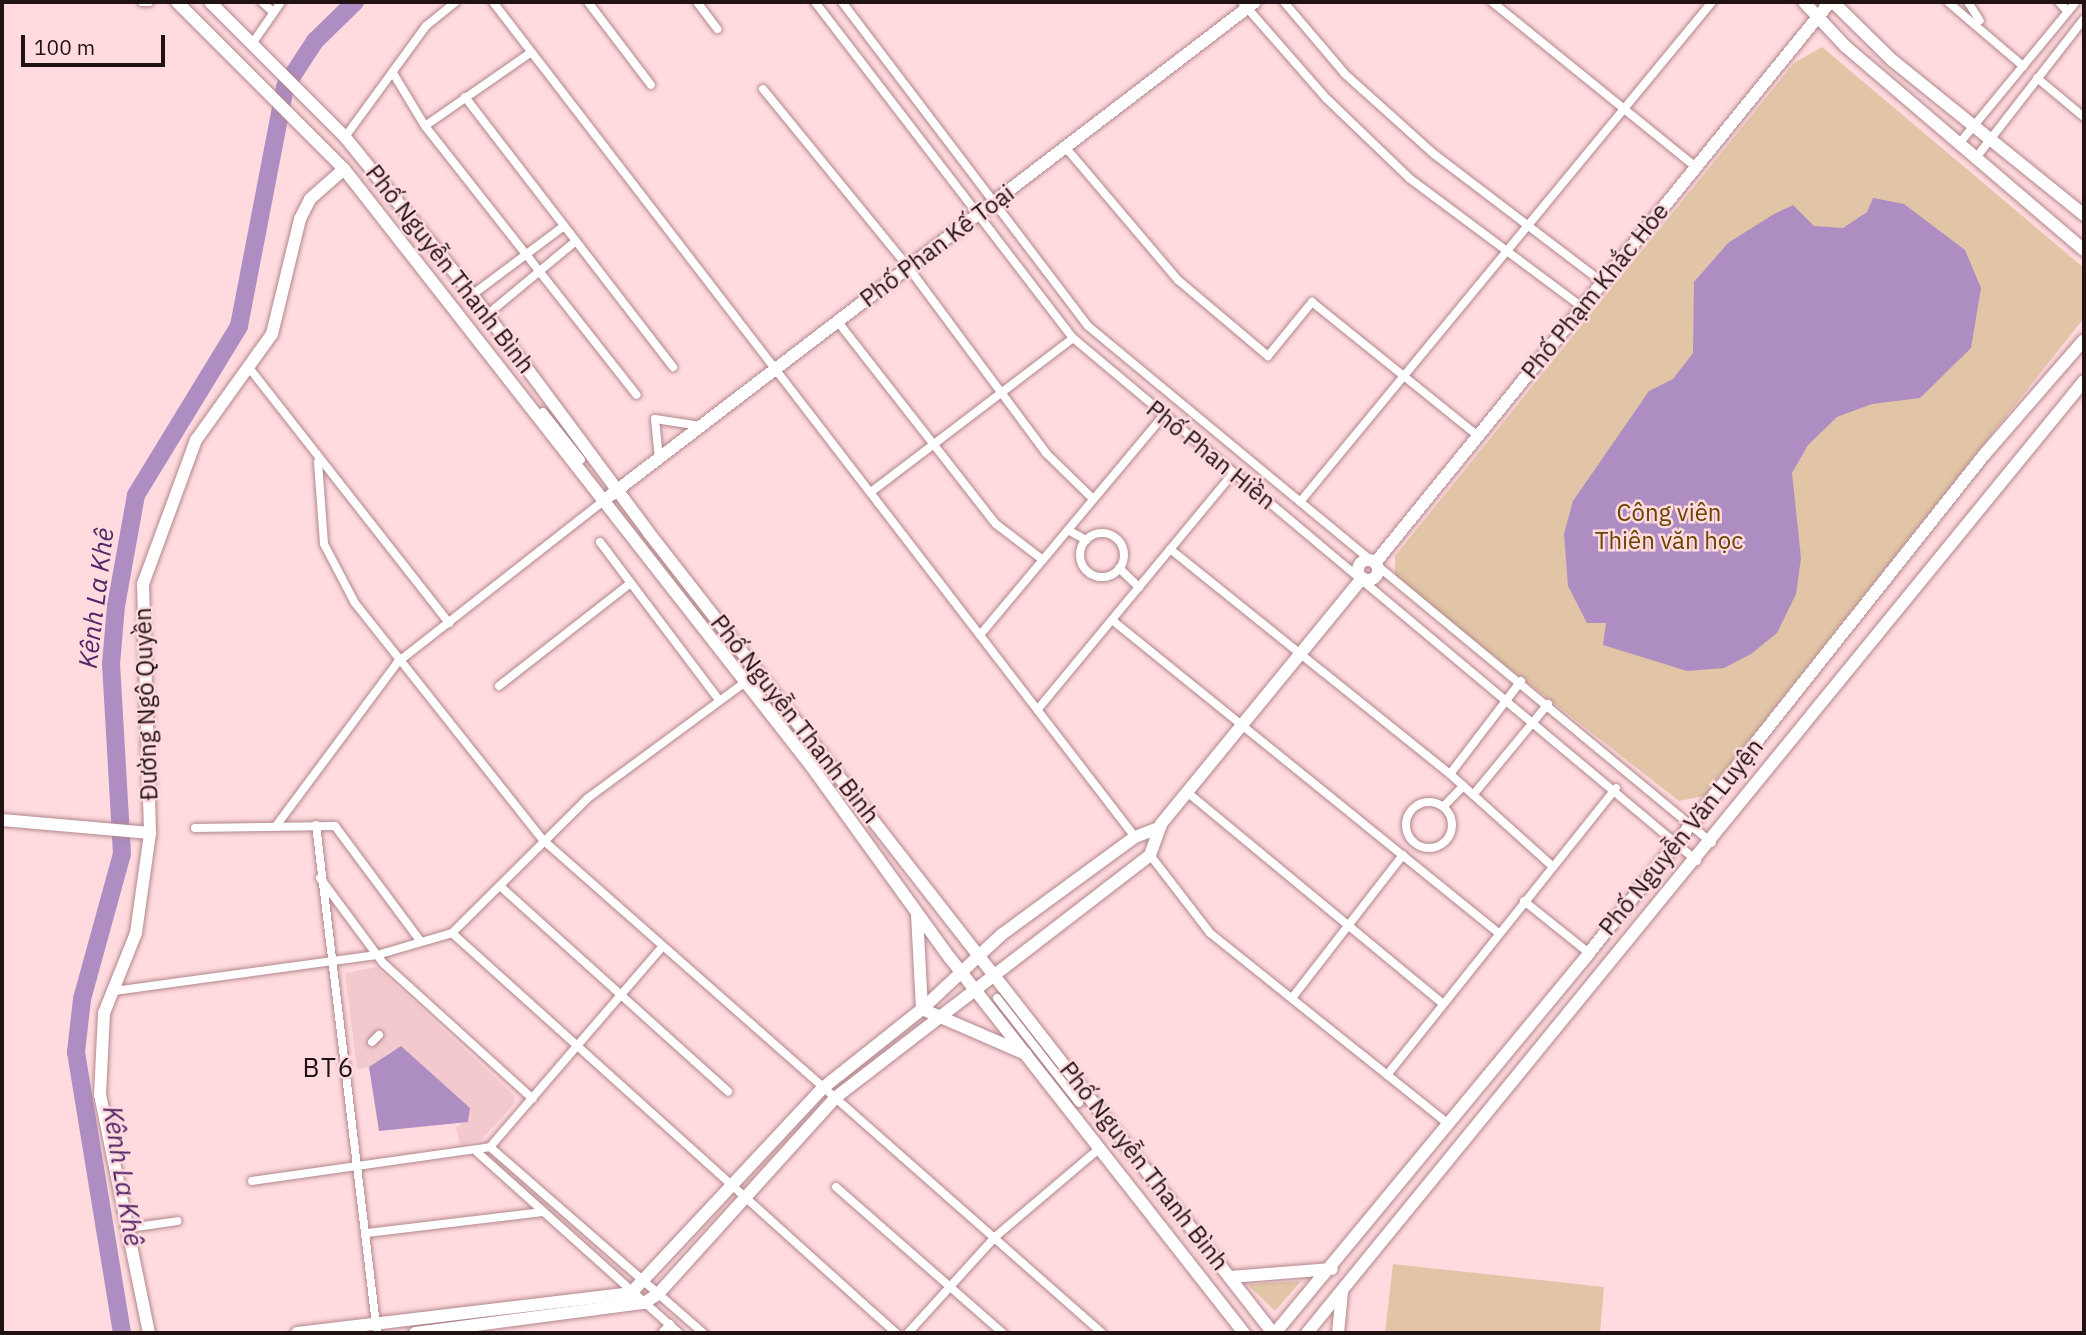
<!DOCTYPE html>
<meta charset="utf-8">
<style>
body{margin:0}
#map{position:relative;width:2086px;height:1335px;overflow:hidden;background:#ffdade;font-family:"IBM Plex Sans",sans-serif}
div>[style]{position:absolute}
.built>*{inset:0;background:#f4c9ce}
.green>*{inset:0;background:#e1c5a6}
.water>*{inset:0;background:#ad8dc2}
.river>*{height:18px;margin:-9px;padding:0 9px;transform-origin:9px;border-radius:9px;background:#ad8dc2}
.roads{filter:drop-shadow(0 0 2px #b1878c) drop-shadow(0 0 2px #b1878c)}
.street>*{height:8px;margin:-4px;padding:0 4px;transform-origin:4px;border-radius:4px;background:#fff}
.street>.ring{margin:-4px;padding:0;box-sizing:content-box;background:none;border:8px solid #fff;border-radius:50%}
.secondary>*{height:12px;margin:-6px;padding:0 6px;transform-origin:6px;border-radius:6px;background:#fff}
.secondary>.ring{margin:-6px;padding:0;box-sizing:content-box;background:none;border:12px solid #fff;border-radius:50%}
.primary>*{height:12px;margin:-6px;padding:0 6px;transform-origin:6px;border-radius:6px;background:#fff}
span{translate:-50% -50%;white-space:nowrap;text-align:center;line-height:1.15;-webkit-text-stroke:5px #ffdade;paint-order:stroke}
.street-label{font-size:24px;color:#201113}
.park-label{font-size:24px;color:#6b4300}
.water-label{font-size:26px;color:#502768;font-style:italic}
.neighbourhood-label{font-size:26px;color:#201113;letter-spacing:2px}
.frame{position:absolute;inset:0;border:4px solid #201113;pointer-events:none}
.scale{position:absolute;left:21px;top:35px;width:144px;height:32px;box-sizing:border-box;border:4px solid #201113;border-top:0;padding-left:9px;font-size:21px;line-height:24px;white-space:nowrap;color:#201113;-webkit-text-stroke:5px #ffdade;paint-order:stroke}
</style>
<div id="map">
<div class="built">
<div style="clip-path:polygon(376px 967px,514px 1095px,515px 1103px,481px 1140px,460px 1144px,456px 1127px,471px 1118px,390px 1051px,376px 1066px,357px 1069px,345px 973px)"></div>
</div>
<div class="green">
<div style="clip-path:polygon(1822px 47px,2084px 268px,2084px 318px,1704px 796px,1679px 801px,1395px 579px,1395px 556px,1794px 63px)"></div>
<div style="clip-path:polygon(1393px 1264px,1604px 1287px,1600px 1333px,1385px 1333px)"></div>
<div style="clip-path:polygon(1301px 1281px,1275px 1311px,1248px 1285px,1254px 1284px)"></div>
</div>
<div class="water">
<div style="clip-path:polygon(1873px 198px,1904px 204px,1965px 250px,1981px 288px,1971px 348px,1920px 398px,1872px 404px,1837px 417px,1808px 445px,1792px 473px,1801px 558px,1796px 594px,1777px 633px,1751px 654px,1724px 668px,1687px 671px,1603px 645px,1606px 623px,1587px 623px,1568px 586px,1564px 534px,1573px 501px,1649px 391px,1673px 379px,1693px 353px,1694px 282px,1728px 243px,1774px 214px,1793px 205px,1814px 226px,1843px 228px,1867px 212px)"></div>
<div style="clip-path:polygon(401px 1046px,470px 1108px,468px 1122px,379px 1131px,369px 1067px)"></div>
</div>
<div class="river">
<div style="left:122px;top:1333px;width:285px;rotate:-99.3deg"></div>
<div style="left:76px;top:1052px;width:53px;rotate:-83.5deg"></div>
<div style="left:82px;top:999px;width:150px;rotate:-74.6deg"></div>
<div style="left:122px;top:854px;width:190px;rotate:-93.3deg"></div>
<div style="left:111px;top:664px;width:58px;rotate:-85.1deg"></div>
<div style="left:116px;top:606px;width:113px;rotate:-79.8deg"></div>
<div style="left:136px;top:495px;width:198px;rotate:-58.6deg"></div>
<div style="left:239px;top:326px;width:243px;rotate:-79.1deg"></div>
<div style="left:285px;top:87px;width:55px;rotate:-56.9deg"></div>
<div style="left:315px;top:41px;width:56px;rotate:-44.3deg"></div>
</div>
<div class="roads">
<div class="street">
<div style="left:142px;top:2px;width:7px"></div>
<div style="left:262px;top:2px;width:15px;rotate:42deg"></div>
<div style="left:493px;top:2px;width:1053px;rotate:52.44deg"></div>
<div style="left:588px;top:2px;width:104px;rotate:52.8deg"></div>
<div style="left:697px;top:2px;width:34px;rotate:53deg"></div>
<div style="left:815px;top:2px;width:424px;rotate:52.5deg"></div>
<div style="left:1073px;top:338px;width:814px;rotate:39.97deg"></div>
<div style="left:842px;top:2px;width:407px;rotate:52.8deg"></div>
<div style="left:1088px;top:326px;width:810px;rotate:39.64deg"></div>
<div style="left:1242px;top:2px;width:128px;rotate:48.8deg"></div>
<div style="left:1326px;top:98px;width:115px;rotate:43.9deg"></div>
<div style="left:1409px;top:178px;width:216px;rotate:36.7deg"></div>
<div style="left:1284px;top:2px;width:94px;rotate:49.7deg"></div>
<div style="left:1345px;top:74px;width:120px;rotate:42deg"></div>
<div style="left:1434px;top:154px;width:211px;rotate:37.3deg"></div>
<div style="left:1492px;top:2px;width:264px;rotate:39deg"></div>
<div style="left:1948px;top:2px;width:99px;rotate:40.5deg"></div>
<div style="left:1968px;top:2px;width:22px;rotate:58deg"></div>
<div style="left:2059px;top:2px;width:13px;rotate:48deg"></div>
<div style="left:254px;top:41px;width:47px;rotate:-55.3deg"></div>
<div style="left:393px;top:73px;width:62px;rotate:58.9deg"></div>
<div style="left:425px;top:126px;width:342px;rotate:51.8deg"></div>
<div style="left:2037px;top:78px;width:61px;rotate:39.7deg"></div>
<div style="left:763px;top:89px;width:230px;rotate:50.8deg"></div>
<div style="left:908px;top:267px;width:232px;rotate:53.4deg"></div>
<div style="left:1046px;top:453px;width:66px;rotate:44.4deg"></div>
<div style="left:465px;top:97px;width:341px;rotate:52.4deg"></div>
<div style="left:425px;top:126px;width:128px;rotate:-34.8deg"></div>
<div style="left:345px;top:137px;width:137px;rotate:-53.9deg"></div>
<div style="left:426px;top:26px;width:38px;rotate:-39deg"></div>
<div style="left:1958px;top:145px;width:185px;rotate:-50.5deg"></div>
<div style="left:1066px;top:148px;width:173px;rotate:49.7deg"></div>
<div style="left:1178px;top:280px;width:118px;rotate:40.2deg"></div>
<div style="left:1268px;top:356px;width:70px;rotate:-50.8deg"></div>
<div style="left:1312px;top:302px;width:213px;rotate:38.9deg"></div>
<div style="left:1975px;top:159px;width:177px;rotate:-52.1deg"></div>
<div style="left:472px;top:295px;width:115px;rotate:-36.9deg"></div>
<div style="left:488px;top:314px;width:114px;rotate:-39.7deg"></div>
<div style="left:838px;top:322px;width:256px;rotate:52deg"></div>
<div style="left:996px;top:524px;width:59px;rotate:37.5deg"></div>
<div style="left:250px;top:369px;width:323px;rotate:51.9deg"></div>
<div style="left:543px;top:412px;width:61px;rotate:51.6deg"></div>
<div style="left:655px;top:419px;width:46px;rotate:8.8deg"></div>
<div style="left:655px;top:419px;width:40px;rotate:84.3deg"></div>
<div style="left:318px;top:462px;width:82px;rotate:85.8deg"></div>
<div style="left:324px;top:544px;width:67px;rotate:62.3deg"></div>
<div style="left:355px;top:603px;width:303px;rotate:51.6deg"></div>
<div style="left:543px;top:840px;width:745px;rotate:41.41deg"></div>
<div style="left:871px;top:492px;width:254px;rotate:-37.3deg"></div>
<div style="left:1300px;top:502px;width:648px;rotate:-50.51deg"></div>
<div style="left:1068px;top:530px;width:21px;rotate:29deg"></div>
<div class="ring" style="left:1080px;top:533px;width:36px;height:36px"></div>
<div style="left:600px;top:542px;width:198px;rotate:53deg"></div>
<div style="left:1170px;top:549px;width:359px;rotate:38.8deg"></div>
<div style="left:1450px;top:774px;width:137px;rotate:42deg"></div>
<div style="left:1119px;top:568px;width:28px;rotate:44deg"></div>
<div style="left:1112px;top:620px;width:498px;rotate:39deg"></div>
<div style="left:980px;top:635px;width:284px;rotate:-50.1deg"></div>
<div style="left:499px;top:686px;width:167px;rotate:-38deg"></div>
<div style="left:1038px;top:709px;width:306px;rotate:-50.4deg"></div>
<div style="left:1450px;top:774px;width:117px;rotate:-52.6deg"></div>
<div style="left:1187px;top:792px;width:332px;rotate:39.6deg"></div>
<div style="left:1473px;top:795px;width:118px;rotate:-50.5deg"></div>
<div class="ring" style="left:1406px;top:802px;width:38px;height:38px"></div>
<div style="left:1444px;top:806px;width:28px;rotate:-46deg"></div>
<div style="left:316px;top:825px;width:512px;rotate:83.15deg"></div>
<div style="left:276px;top:826px;width:204px;rotate:-53.4deg"></div>
<div style="left:398px;top:662px;width:261px;rotate:-38.1deg"></div>
<div style="left:195px;top:828px;width:140px;rotate:-0.8deg"></div>
<div style="left:335px;top:826px;width:144px;rotate:53.4deg"></div>
<div style="left:1150px;top:855px;width:98px;rotate:52.4deg"></div>
<div style="left:1210px;top:933px;width:305px;rotate:38.7deg"></div>
<div style="left:320px;top:878px;width:106px;rotate:53.5deg"></div>
<div style="left:383px;top:963px;width:202px;rotate:42.2deg"></div>
<div style="left:500px;top:886px;width:307px;rotate:42deg"></div>
<div style="left:1524px;top:901px;width:83px;rotate:38.7deg"></div>
<div style="left:452px;top:933px;width:598px;rotate:42.02deg"></div>
<div style="left:114px;top:991px;width:265px;rotate:-7.8deg"></div>
<div style="left:377px;top:955px;width:78px;rotate:-16.3deg"></div>
<div style="left:452px;top:933px;width:192px;rotate:-44.8deg"></div>
<div style="left:588px;top:798px;width:194px;rotate:-36.4deg"></div>
<div style="left:997px;top:998px;width:133px;rotate:52deg"></div>
<div style="left:1292px;top:998px;width:181px;rotate:-52.2deg"></div>
<div style="left:372px;top:1042px;width:10px;rotate:-45deg"></div>
<div style="left:1387px;top:1075px;width:367px;rotate:-51.4deg"></div>
<div style="left:490px;top:1147px;width:283px;rotate:41.1deg"></div>
<div style="left:477px;top:1152px;width:271px;rotate:41.9deg"></div>
<div style="left:252px;top:1181px;width:240px;rotate:-8.1deg"></div>
<div style="left:490px;top:1147px;width:264px;rotate:-49.3deg"></div>
<div style="left:836px;top:1187px;width:222px;rotate:41.2deg"></div>
<div style="left:129px;top:1228px;width:49px;rotate:-8.1deg"></div>
<div style="left:367px;top:1233px;width:177px;rotate:-6.8deg"></div>
<div style="left:662px;top:1333px;width:12px;rotate:-48deg"></div>
<div style="left:908px;top:1333px;width:130px;rotate:-47.8deg"></div>
<div style="left:995px;top:1237px;width:138px;rotate:-40.3deg"></div>
</div>
<div class="secondary">
<div style="left:1804px;top:2px;width:60px;rotate:47deg"></div>
<div style="left:1845px;top:46px;width:314px;rotate:40.5deg"></div>
<div style="left:1833px;top:2px;width:83px;rotate:44.5deg"></div>
<div style="left:1892px;top:60px;width:247px;rotate:38.9deg"></div>
<div style="left:603px;top:501px;width:821px;rotate:-37.43deg"></div>
<div class="ring" style="left:1358px;top:560px;width:8px;height:8px"></div>
<div style="left:1375px;top:563px;width:722px;rotate:-50.96deg"></div>
<div style="left:2px;top:820px;width:149px;rotate:5deg"></div>
<div style="left:1230px;top:1277px;width:102px;rotate:-4.5deg"></div>
<div style="left:149px;top:1333px;width:243px;rotate:-101.6deg"></div>
<div style="left:100px;top:1095px;width:82px;rotate:-87.2deg"></div>
<div style="left:104px;top:1013px;width:86px;rotate:-68.2deg"></div>
<div style="left:136px;top:933px;width:101px;rotate:-82deg"></div>
<div style="left:150px;top:833px;width:249px;rotate:-91.6deg"></div>
<div style="left:143px;top:584px;width:153px;rotate:-69.8deg"></div>
<div style="left:196px;top:440px;width:130px;rotate:-54.4deg"></div>
<div style="left:272px;top:334px;width:118px;rotate:-76.3deg"></div>
<div style="left:300px;top:219px;width:22px;rotate:-63deg"></div>
<div style="left:310px;top:199px;width:45px;rotate:-41.4deg"></div>
<div style="left:297px;top:1333px;width:336px;rotate:-6.8deg"></div>
<div style="left:631px;top:1293px;width:282px;rotate:-46.9deg"></div>
<div style="left:824px;top:1087px;width:125px;rotate:-38.5deg"></div>
<div style="left:922px;top:1009px;width:108px;rotate:-43.1deg"></div>
<div style="left:1001px;top:935px;width:166px;rotate:-36.2deg"></div>
<div style="left:1135px;top:837px;width:25px;rotate:-21deg"></div>
<div style="left:415px;top:1333px;width:231px;rotate:-7.5deg"></div>
<div style="left:644px;top:1303px;width:17px;rotate:-33deg"></div>
<div style="left:658px;top:1294px;width:266px;rotate:-47.9deg"></div>
<div style="left:836px;top:1097px;width:396px;rotate:-37.6deg"></div>
<div style="left:1150px;top:855px;width:33px;rotate:-70deg"></div>
<div style="left:1161px;top:824px;width:318px;rotate:-50.7deg"></div>
<div style="left:1275px;top:1333px;width:493px;rotate:-50.4deg"></div>
<div style="left:1589px;top:953px;width:636px;rotate:-51.58deg"></div>
<div style="left:1984px;top:455px;width:152px;rotate:-49deg"></div>
<div style="left:1307px;top:1333px;width:1229px;rotate:-50.78deg"></div>
<div style="left:1338px;top:1333px;width:41px;rotate:-84.4deg"></div>
</div>
<div class="primary">
<div style="left:177px;top:2px;width:236px;rotate:45deg"></div>
<div style="left:344px;top:169px;width:759px;rotate:51.95deg"></div>
<div style="left:812px;top:767px;width:236px;rotate:54.2deg"></div>
<div style="left:950px;top:958px;width:477px;rotate:51.9deg"></div>
<div style="left:210px;top:2px;width:191px;rotate:45deg"></div>
<div style="left:345px;top:137px;width:191px;rotate:51deg"></div>
<div style="left:465px;top:285px;width:309px;rotate:53.4deg"></div>
<div style="left:649px;top:533px;width:1015px;rotate:52.05deg"></div>
<div style="left:917px;top:914px;width:95px;rotate:87deg"></div>
<div style="left:922px;top:1009px;width:113px;rotate:23.4deg"></div>
</div>
</div>
<div class="street-label">
<span style="left:937px;top:246px;rotate:-37deg">Phố Phan Kế Toại</span>
<span style="left:450px;top:269px;rotate:52deg">Phố Nguyễn Thanh Bình</span>
<span style="left:1595px;top:291px;rotate:-51deg">Phố Phạm Khắc Hòe</span>
<span style="left:1211px;top:455px;rotate:39deg">Phố Phan Hiền</span>
<span style="left:146px;top:704px;rotate:-92deg">Đường Ngô Quyền</span>
<span style="left:795px;top:719px;rotate:52deg">Phố Nguyễn Thanh Bình</span>
<span style="left:1681px;top:837px;rotate:-51deg">Phố Nguyễn Văn Luyện</span>
<span style="left:1144px;top:1166px;rotate:52deg">Phố Nguyễn Thanh Bình</span>
</div>
<div class="park-label">
<span style="left:1669px;top:527px">Công viên<br>Thiên văn học</span>
</div>
<div class="water-label">
<span style="left:96px;top:598px;rotate:-83deg">Kênh La Khê</span>
<span style="left:123px;top:1176px;rotate:81deg">Kênh La Khê</span>
</div>
<div class="neighbourhood-label">
<span style="left:329px;top:1068px">BT6</span>
</div>
<div class="frame"></div>
<div class="scale">100 m</div>
</div>
